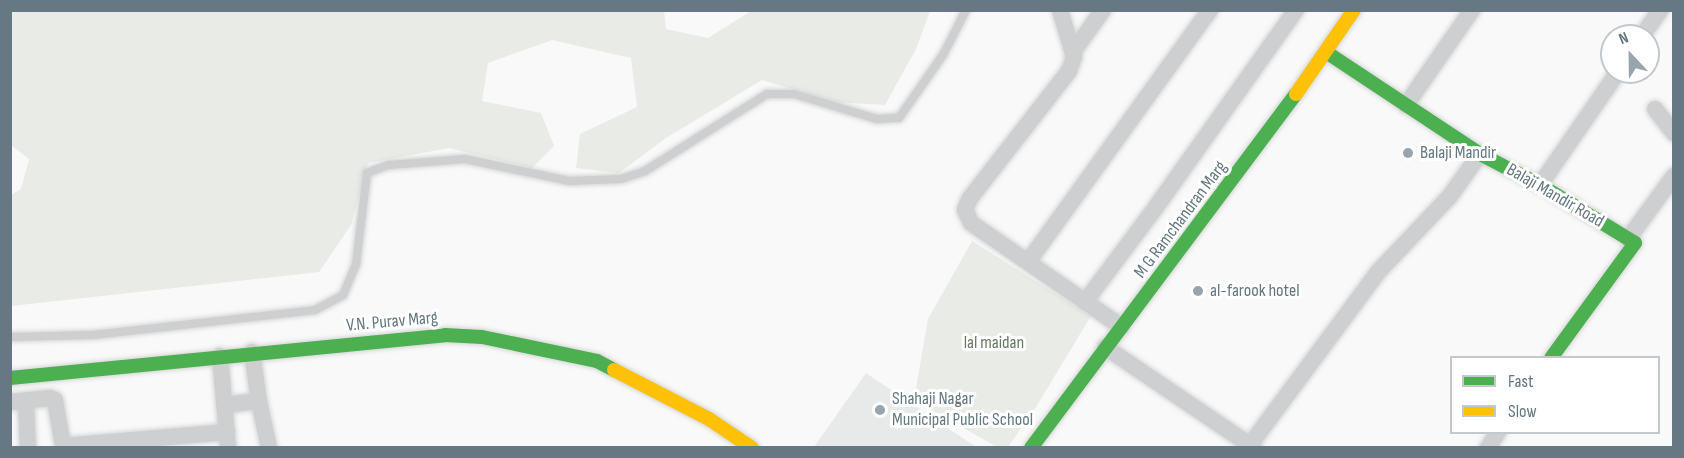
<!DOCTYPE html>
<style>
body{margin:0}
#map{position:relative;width:1684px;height:458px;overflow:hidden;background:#f9f9f9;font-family:"Sofia Sans Condensed",sans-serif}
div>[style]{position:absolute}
.built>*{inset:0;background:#e8eae9}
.green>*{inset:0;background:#e8ebe6}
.roads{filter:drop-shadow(0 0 2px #d5d6d7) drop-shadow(0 0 2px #d5d6d7)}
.lane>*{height:8px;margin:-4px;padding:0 4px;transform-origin:4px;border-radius:4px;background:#cecfd0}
.street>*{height:16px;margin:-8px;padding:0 8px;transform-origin:8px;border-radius:8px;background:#cecfd0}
.fast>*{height:14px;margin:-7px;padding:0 7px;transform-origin:7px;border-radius:7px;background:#4caf50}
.slow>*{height:14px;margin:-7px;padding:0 7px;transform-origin:7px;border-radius:7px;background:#ffc107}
.dots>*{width:16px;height:16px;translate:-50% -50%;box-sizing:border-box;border:3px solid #fff;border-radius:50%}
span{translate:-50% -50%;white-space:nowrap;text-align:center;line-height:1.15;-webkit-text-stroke:6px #fff;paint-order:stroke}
.poi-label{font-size:18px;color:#657883}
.left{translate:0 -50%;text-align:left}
.street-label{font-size:18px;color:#657883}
.park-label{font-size:18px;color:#697a64}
.frame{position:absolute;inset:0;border:12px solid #657883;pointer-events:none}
.legend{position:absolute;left:1450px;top:356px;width:210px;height:78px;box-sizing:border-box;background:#fff;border:2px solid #c1c9cd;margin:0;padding:8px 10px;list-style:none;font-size:18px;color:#657883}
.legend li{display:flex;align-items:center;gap:12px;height:30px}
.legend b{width:30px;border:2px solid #c1c9cd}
.north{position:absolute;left:1600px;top:24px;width:60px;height:60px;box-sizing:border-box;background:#fff;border:2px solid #c1c9cd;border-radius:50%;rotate:338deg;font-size:16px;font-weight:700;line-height:24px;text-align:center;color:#657883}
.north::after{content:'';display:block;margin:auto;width:21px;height:27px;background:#99a5ac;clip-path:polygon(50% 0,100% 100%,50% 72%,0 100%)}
</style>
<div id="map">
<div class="built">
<div style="clip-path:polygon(866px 373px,976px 447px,814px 447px)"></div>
</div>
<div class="green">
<div style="clip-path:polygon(664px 10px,666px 29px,708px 38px,751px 11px,930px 11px,916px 49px,885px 105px,835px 102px,762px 80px,666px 138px,619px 173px,576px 168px,580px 134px,637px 107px,631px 58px,552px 40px,488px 63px,482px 101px,541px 113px,554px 146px,532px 168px,449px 148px,368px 163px,351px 225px,319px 272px,11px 306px,11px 195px,21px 189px,29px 159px,11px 145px,10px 11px)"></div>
<div style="clip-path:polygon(972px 241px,1091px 316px,1036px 407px,1008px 447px,997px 447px,914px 400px,928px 319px)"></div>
</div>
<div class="roads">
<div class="lane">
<div style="left:10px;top:337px;width:83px;rotate:-1.4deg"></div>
<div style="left:93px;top:335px;width:223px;rotate:-6.4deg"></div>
<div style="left:315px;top:310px;width:32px;rotate:-28deg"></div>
<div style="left:343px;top:295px;width:34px;rotate:-67deg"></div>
<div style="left:356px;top:264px;width:92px;rotate:-83.1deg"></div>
<div style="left:367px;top:173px;width:22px;rotate:-21deg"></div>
<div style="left:388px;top:165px;width:77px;rotate:-4.5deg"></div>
<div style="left:465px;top:159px;width:106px;rotate:11.9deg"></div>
<div style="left:569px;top:181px;width:52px;rotate:-2.2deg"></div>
<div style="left:621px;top:179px;width:25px;rotate:-18deg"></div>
<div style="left:645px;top:171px;width:144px;rotate:-32.3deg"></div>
<div style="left:767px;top:94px;width:27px"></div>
<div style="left:794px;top:94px;width:87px;rotate:16.8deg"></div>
<div style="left:877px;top:119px;width:22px;rotate:-3deg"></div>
<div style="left:899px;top:118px;width:77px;rotate:-55.1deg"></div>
<div style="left:943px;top:55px;width:51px;rotate:-62.9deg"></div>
</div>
<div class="street">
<div style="left:1060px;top:10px;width:49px;rotate:73.4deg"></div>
<div style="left:1074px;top:57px;width:15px;rotate:110deg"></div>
<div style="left:1069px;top:71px;width:161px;rotate:127.9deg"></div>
<div style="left:970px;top:198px;width:13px;rotate:113deg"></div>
<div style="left:965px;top:210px;width:14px;rotate:65deg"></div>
<div style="left:971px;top:223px;width:183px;rotate:34.6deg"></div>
<div style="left:1642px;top:36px;width:32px;rotate:-55deg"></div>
<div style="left:1073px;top:52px;width:52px;rotate:-54.5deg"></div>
<div style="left:1406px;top:105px;width:116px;rotate:-55.2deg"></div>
<div style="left:1655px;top:109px;width:31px;rotate:52deg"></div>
<div style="left:1540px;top:185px;width:137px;rotate:-55.4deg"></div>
<div style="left:1628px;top:239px;width:78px;rotate:-53.9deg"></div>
<div style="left:1028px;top:262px;width:311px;rotate:-54.2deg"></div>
<div style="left:1085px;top:302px;width:119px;rotate:-53.2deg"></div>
<div style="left:1156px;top:207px;width:242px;rotate:-54.6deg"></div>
<div style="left:1105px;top:347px;width:180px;rotate:34.1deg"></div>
<div style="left:252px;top:352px;width:49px;rotate:81.9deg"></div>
<div style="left:220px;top:356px;width:92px;rotate:85deg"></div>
<div style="left:26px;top:401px;width:47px;rotate:87.6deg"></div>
<div style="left:10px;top:402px;width:40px;rotate:-5.7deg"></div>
<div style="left:50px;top:398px;width:5px;rotate:22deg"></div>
<div style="left:55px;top:400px;width:47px;rotate:80.1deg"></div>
<div style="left:63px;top:446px;width:165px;rotate:-4.9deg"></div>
<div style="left:225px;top:405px;width:34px;rotate:-7deg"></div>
<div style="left:259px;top:401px;width:48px;rotate:78deg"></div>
<div style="left:1250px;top:445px;width:215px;rotate:-53.5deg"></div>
<div style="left:1378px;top:272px;width:105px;rotate:-46.5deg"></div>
<div style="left:1450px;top:196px;width:52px;rotate:-54.5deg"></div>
<div style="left:1488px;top:448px;width:19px;rotate:-58deg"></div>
</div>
<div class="fast">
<div style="left:1326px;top:52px;width:185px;rotate:33.5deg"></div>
<div style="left:1480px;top:154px;width:68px;rotate:27.3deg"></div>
<div style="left:1540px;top:185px;width:111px;rotate:31.4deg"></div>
<div style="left:1635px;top:243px;width:142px;rotate:126.1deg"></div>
<div style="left:10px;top:378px;width:437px;rotate:-5.6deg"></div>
<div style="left:445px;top:335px;width:37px;rotate:3deg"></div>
<div style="left:482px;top:337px;width:117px;rotate:11.8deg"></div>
<div style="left:597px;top:361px;width:19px;rotate:28deg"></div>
<div style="left:1031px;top:448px;width:442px;rotate:-53.2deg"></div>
</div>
<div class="slow">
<div style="left:1296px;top:94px;width:102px;rotate:-55.4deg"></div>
<div style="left:614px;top:370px;width:107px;rotate:27.3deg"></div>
<div style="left:709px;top:419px;width:52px;rotate:34deg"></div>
</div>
</div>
<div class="dots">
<div style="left:1408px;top:153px;background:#99a5ac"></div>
<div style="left:1198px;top:291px;background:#99a5ac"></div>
<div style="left:880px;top:410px;background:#99a5ac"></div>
</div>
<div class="poi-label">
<span class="left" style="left:1420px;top:153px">Balaji Mandir</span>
<span class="left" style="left:1210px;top:291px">al-farook hotel</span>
<span class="left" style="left:892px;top:410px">Shahaji Nagar<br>Municipal Public School</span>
</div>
<div class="street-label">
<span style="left:1555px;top:196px;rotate:30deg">Balaji Mandir Road</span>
<span style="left:1181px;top:220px;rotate:-53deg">M G Ramchandran Marg</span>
<span style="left:392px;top:322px;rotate:-5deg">V.N. Purav Marg</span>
</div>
<div class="park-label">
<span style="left:994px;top:343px">lal maidan</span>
</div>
<div class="frame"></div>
<ul class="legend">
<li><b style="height:8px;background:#4caf50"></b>Fast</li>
<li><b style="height:8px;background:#ffc107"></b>Slow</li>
</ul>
<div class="north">N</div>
</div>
